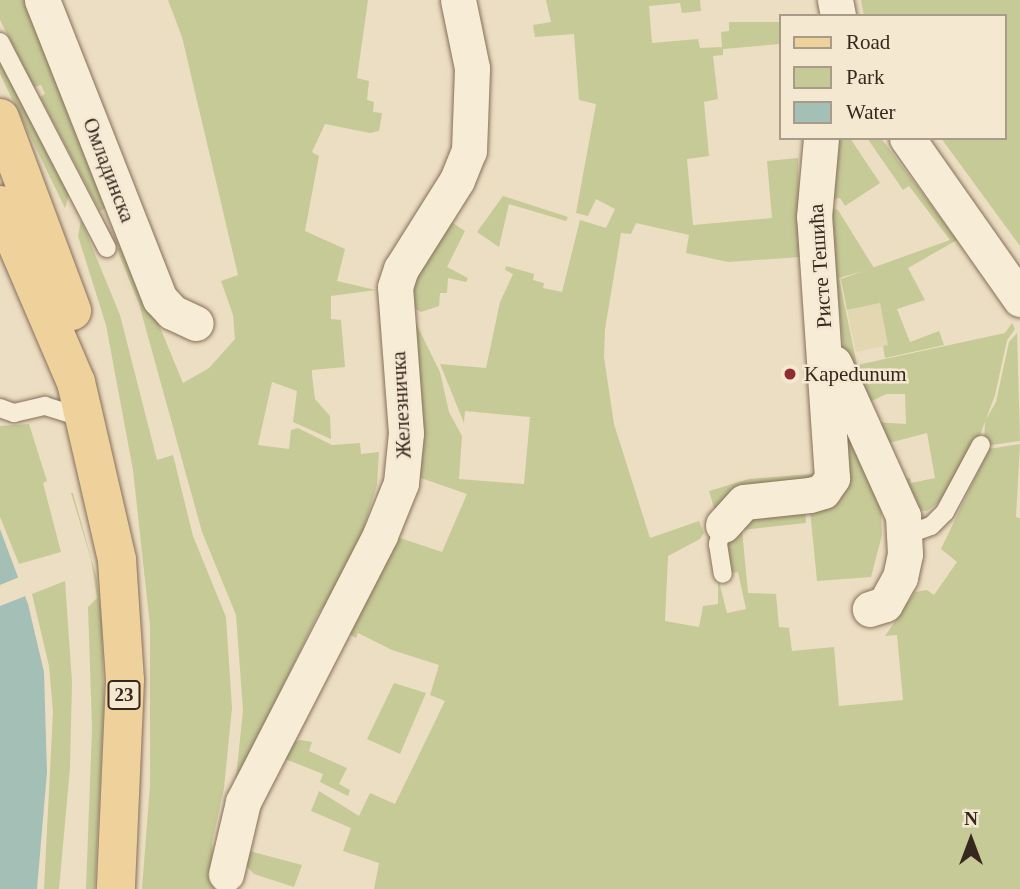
<!DOCTYPE html>
<meta charset="utf-8">
<style>
body{margin:0}
#map{position:relative;width:1020px;height:889px;overflow:hidden;background:#ecdec2;font-family:"Times New Roman",serif}
div>[style]{position:absolute}
.farmland>*{inset:0;background:#e2d7b0}
.green>*{inset:0;background:#c6ca97}
.water>*{inset:0;background:#a4bfb6}
.pier>*{inset:0;background:#ecdec2}
.roads{filter:drop-shadow(0 0 2px #866f5a) drop-shadow(0 0 2px #866f5a)}
.service>*{height:18px;margin:-9px;padding:0 9px;transform-origin:9px;border-radius:9px;background:#f7ecd5}
.minor>*{height:35px;margin:-17.5px;padding:0 17.5px;transform-origin:17.5px;border-radius:17.5px;background:#f7ecd5}
.primary>*{height:38px;margin:-19px;padding:0 19px;transform-origin:19px;border-radius:19px;background:#efd19b}
.dots>*{width:19px;height:19px;translate:-50% -50%;box-sizing:border-box;border:4px solid #f4e8d1;border-radius:50%}
span{translate:-50% -50%;white-space:nowrap;text-align:center;line-height:1.15;-webkit-text-stroke:5px #f4e8d1;paint-order:stroke}
.shield-label span{padding:2px 5px;background:#f4e8d1;border:2px solid;border-radius:5px;-webkit-text-stroke-width:0}
.shield-label{font-size:19px;color:#36281e;font-weight:700}
.street-label{font-size:21px;color:#36281e}
.poi-label{font-size:21px;color:#36281e}
.left{translate:0 -50%;text-align:left}
.legend{position:absolute;left:779px;top:14px;width:228px;height:126px;box-sizing:border-box;background:#f4e8d1;border:2px solid #a89b89;margin:0;padding:9px 12px;list-style:none;font-size:21px;color:#36281e}
.legend li{display:flex;align-items:center;gap:14px;height:35px}
.legend b{width:35px;border:2px solid #a89b89}
.north{position:absolute;left:936px;top:805px;width:70px;height:70px;-webkit-text-stroke:5px #f4e8d1;paint-order:stroke;rotate:0deg;font-size:19px;font-weight:700;line-height:28px;text-align:center;color:#36281e}
.north::after{content:'';display:block;margin:auto;width:24px;height:32px;background:#36281e;clip-path:polygon(50% 0,100% 100%,50% 72%,0 100%)}
</style>
<div id="map">
<div class="farmland">
<div style="clip-path:polygon(880px 303px,888px 345px,856px 352px,847px 310px)"></div>
</div>
<div class="green">
<div style="clip-path:polygon(0 0,24px 0,107px 207px,100px 211px,40px 97px,45px 94px,41px 85px,34px 87px,0 20px)"></div>
<div style="clip-path:polygon(168px 0,368px 0,357px 78px,369px 81px,367px 100px,374px 102px,373px 112px,382px 113px,379px 131px,370px 133px,325px 124px,312px 152px,319px 156px,305px 231px,345px 249px,337px 281px,376px 290px,331px 296px,331px 319px,341px 320px,345px 367px,312px 370px,312px 375px,315px 399px,330px 416px,331px 439px,293px 422px,297px 391px,272px 382px,258px 445px,289px 449px,291px 430px,298px 428px,332px 445px,360px 443px,361px 454px,379px 452px,377px 485px,357px 550px,340px 585px,318px 614px,283px 686px,288px 694px,235px 788px,243px 710px,236px 615px,202px 532px,139px 304px,117px 249px,126px 245px,183px 383px,209px 368px,235px 339px,233px 315px,221px 281px,238px 275px,182px 37px)"></div>
<div style="clip-path:polygon(546px 0,700px 0,701px 11px,682px 13px,680px 3px,649px 6px,652px 43px,698px 39px,700px 48px,722px 47px,721px 32px,729px 31px,729px 22px,779px 22px,780px 44px,723px 49px,723px 55px,713px 56px,718px 99px,704px 102px,709px 156px,687px 159px,693px 225px,772px 218px,767px 161px,798px 158px,800px 257px,728px 262px,686px 253px,689px 235px,636px 223px,631px 234px,621px 233px,605px 329px,604px 357px,614px 424px,650px 538px,699px 521px,704px 533px,700px 539px,668px 556px,665px 621px,699px 627px,703px 606px,718px 604px,718px 577px,727px 613px,746px 609px,738px 572px,731px 573px,726px 546px,736px 521px,805px 505px,806px 523px,742px 530px,748px 593px,776px 594px,779px 627px,789px 628px,792px 651px,834px 647px,839px 706px,903px 700px,897px 635px,885px 636px,915px 592px,927px 590px,934px 595px,957px 562px,941px 549px,989px 449px,1020px 444px,1016px 517px,1020px 518px,1020px 889px,374px 889px,379px 863px,343px 851px,351px 828px,311px 811px,319px 791px,359px 816px,370px 793px,395px 804px,445px 701px,430px 695px,439px 665px,392px 650px,358px 633px,356px 638px,347px 633px,397px 537px,442px 552px,467px 494px,418px 477px,409px 309px,440px 372px,449px 412px,462px 436px,459px 479px,524px 484px,530px 417px,465px 411px,464px 423px,440px 364px,486px 368px,500px 302px,513px 274px,505px 270px,506px 266px,534px 274px,533px 280px,544px 283px,543px 288px,562px 292px,580px 220px,606px 228px,615px 209px,596px 199px,588px 216px,576px 213px,596px 104px,579px 100px,574px 34px,535px 37px,533px 25px,551px 22px)"></div>
<div style="clip-path:polygon(861px 0,1020px 0,1020px 246px,941px 138px,1004px 138px,1004px 16px,864px 16px)"></div>
<div style="clip-path:polygon(0 61px,69px 195px,65px 208px,0 74px)"></div>
<div style="clip-path:polygon(835px 138px,850px 138px,880px 183px,845px 206px,840px 198px,829px 200px)"></div>
<div style="clip-path:polygon(867px 138px,881px 138px,957px 240px,908px 268px,925px 300px,897px 309px,910px 342px,939px 331px,944px 345px,885px 358px,883px 346px,888px 345px,880px 303px,847px 310px,841px 279px,950px 240px,909px 186px,903px 190px)"></div>
<div style="clip-path:polygon(503px 196px,568px 217px,566px 221px,509px 204px,499px 247px,477px 232px)"></div>
<div style="clip-path:polygon(829px 207px,838px 210px,874px 268px,839px 278px,857px 365px,1005px 333px,1012px 323px,1015px 329px,1007px 340px,995px 395px,977px 443px,939px 502px,927px 511px,919px 510px,900px 479px,910px 478px,911px 483px,935px 478px,927px 433px,885px 444px,874px 422px,906px 424px,905px 394px,886px 394px,866px 404px,844px 355px)"></div>
<div style="clip-path:polygon(444px 217px,465px 231px,447px 267px,468px 278px,466px 282px,448px 278px,447px 293px,440px 293px,439px 306px,421px 312px,414px 308px,407px 279px)"></div>
<div style="clip-path:polygon(81px 220px,120px 315px,157px 460px,173px 455px,193px 536px,226px 617px,232px 708px,224px 788px,212px 843px,215px 889px,142px 889px,150px 785px,150px 626px,133px 470px,106px 325px,78px 236px)"></div>
<div style="clip-path:polygon(1017px 333px,1020px 441px,984px 446px,985px 421px,996px 402px,1009px 342px)"></div>
<div style="clip-path:polygon(29px 424px,47px 481px,43px 483px,61px 552px,19px 564px,0 517px,0 426px)"></div>
<div style="clip-path:polygon(845px 428px,881px 508px,882px 535px,871px 577px,817px 581px,810px 510px,827px 507px,841px 496px)"></div>
<div style="clip-path:polygon(812px 474px,813px 485px,717px 518px,709px 491px,749px 479px)"></div>
<div style="clip-path:polygon(71px 493px,73px 493px,97px 579px,102px 625px,104px 705px,95px 889px,86px 889px,92px 728px,88px 607px,97px 598px,91px 559px)"></div>
<div style="clip-path:polygon(65px 581px,72px 682px,70px 768px,59px 889px,44px 889px,53px 712px,49px 666px,32px 594px)"></div>
<div style="clip-path:polygon(394px 683px,426px 693px,400px 754px,367px 739px)"></div>
<div style="clip-path:polygon(301px 740px,312px 742px,309px 751px,347px 768px,339px 784px,350px 790px,348px 796px,320px 782px,323px 774px,280px 757px,290px 743px)"></div>
<div style="clip-path:polygon(242px 849px,302px 865px,294px 887px,254px 874px,240px 859px)"></div>
</div>
<div class="water">
<div style="clip-path:polygon(0 529px,28px 604px,44px 672px,47px 772px,37px 889px,0 889px)"></div>
</div>
<div class="pier">
<div style="clip-path:polygon(22px 576px,28px 595px,0 606px,0 585px)"></div>
</div>
<div class="roads">
<div class="service">
<div style="left:0;top:42px;width:232px;rotate:62.6deg"></div>
<div style="left:0;top:408px;width:15px;rotate:20deg"></div>
<div style="left:14px;top:413px;width:32px;rotate:-13deg"></div>
<div style="left:45px;top:406px;width:41px;rotate:17.1deg"></div>
<div style="left:723px;top:525px;width:20px;rotate:105deg"></div>
<div style="left:718px;top:544px;width:30px;rotate:81deg"></div>
<div style="left:906px;top:535px;width:27px;rotate:-20deg"></div>
<div style="left:931px;top:526px;width:20px;rotate:-45deg"></div>
<div style="left:945px;top:512px;width:76px;rotate:-61.8deg"></div>
</div>
<div class="minor">
<div style="left:42px;top:0;width:321px;rotate:68.5deg"></div>
<div style="left:160px;top:299px;width:18px;rotate:47deg"></div>
<div style="left:172px;top:312px;width:26px;rotate:25deg"></div>
<div style="left:835px;top:0;width:16px;rotate:79deg"></div>
<div style="left:907px;top:138px;width:197px;rotate:54.9deg"></div>
<div style="left:834px;top:363px;width:168px;rotate:65.7deg"></div>
<div style="left:903px;top:516px;width:38px;rotate:87deg"></div>
<div style="left:905px;top:554px;width:24px;rotate:102deg"></div>
<div style="left:900px;top:577px;width:31px;rotate:119deg"></div>
<div style="left:885px;top:604px;width:16px;rotate:162deg"></div>
<div style="left:723px;top:525px;width:31px;rotate:-48deg"></div>
<div style="left:744px;top:502px;width:66px;rotate:-6.1deg"></div>
<div style="left:810px;top:495px;width:14px;rotate:-17deg"></div>
<div style="left:823px;top:491px;width:16px;rotate:-55deg"></div>
<div style="left:832px;top:478px;width:262px;rotate:-93.9deg"></div>
<div style="left:814px;top:217px;width:79px;rotate:-84.9deg"></div>
<div style="left:226px;top:874px;width:74px;rotate:-76.7deg"></div>
<div style="left:243px;top:802px;width:300px;rotate:-62.8deg"></div>
<div style="left:380px;top:535px;width:56px;rotate:-68deg"></div>
<div style="left:401px;top:483px;width:50px;rotate:-84.3deg"></div>
<div style="left:406px;top:433px;width:146px;rotate:-94.3deg"></div>
<div style="left:395px;top:287px;width:19px;rotate:-72deg"></div>
<div style="left:401px;top:269px;width:105px;rotate:-57.8deg"></div>
<div style="left:457px;top:180px;width:31px;rotate:-68deg"></div>
<div style="left:469px;top:151px;width:83px;rotate:-87.9deg"></div>
<div style="left:472px;top:68px;width:69px;rotate:-101.6deg"></div>
</div>
<div class="primary">
<div style="left:0;top:118px;width:206px;rotate:69.5deg"></div>
<div style="left:0;top:205px;width:193px;rotate:66.8deg"></div>
<div style="left:76px;top:382px;width:183px;rotate:77deg"></div>
<div style="left:117px;top:560px;width:120px;rotate:86.2deg"></div>
<div style="left:125px;top:680px;width:209px;rotate:92.5deg"></div>
</div>
</div>
<div class="dots">
<div style="left:790px;top:374px;background:#922c32"></div>
</div>
<div class="shield-label">
<span style="left:124px;top:695px">23</span>
</div>
<div class="street-label">
<span style="left:109px;top:170px;rotate:69deg">Омладинска</span>
<span style="left:820px;top:266px;rotate:-94deg">Ристе Тешића</span>
<span style="left:401px;top:405px;rotate:-93deg">Железничка</span>
</div>
<div class="poi-label">
<span class="left" style="left:804px;top:374px">Kapedunum</span>
</div>
<ul class="legend">
<li><b style="height:9px;background:#efd19b"></b>Road</li>
<li><b style="height:19px;background:#c6ca97"></b>Park</li>
<li><b style="height:19px;background:#a4bfb6"></b>Water</li>
</ul>
<div class="north">N</div>
</div>
